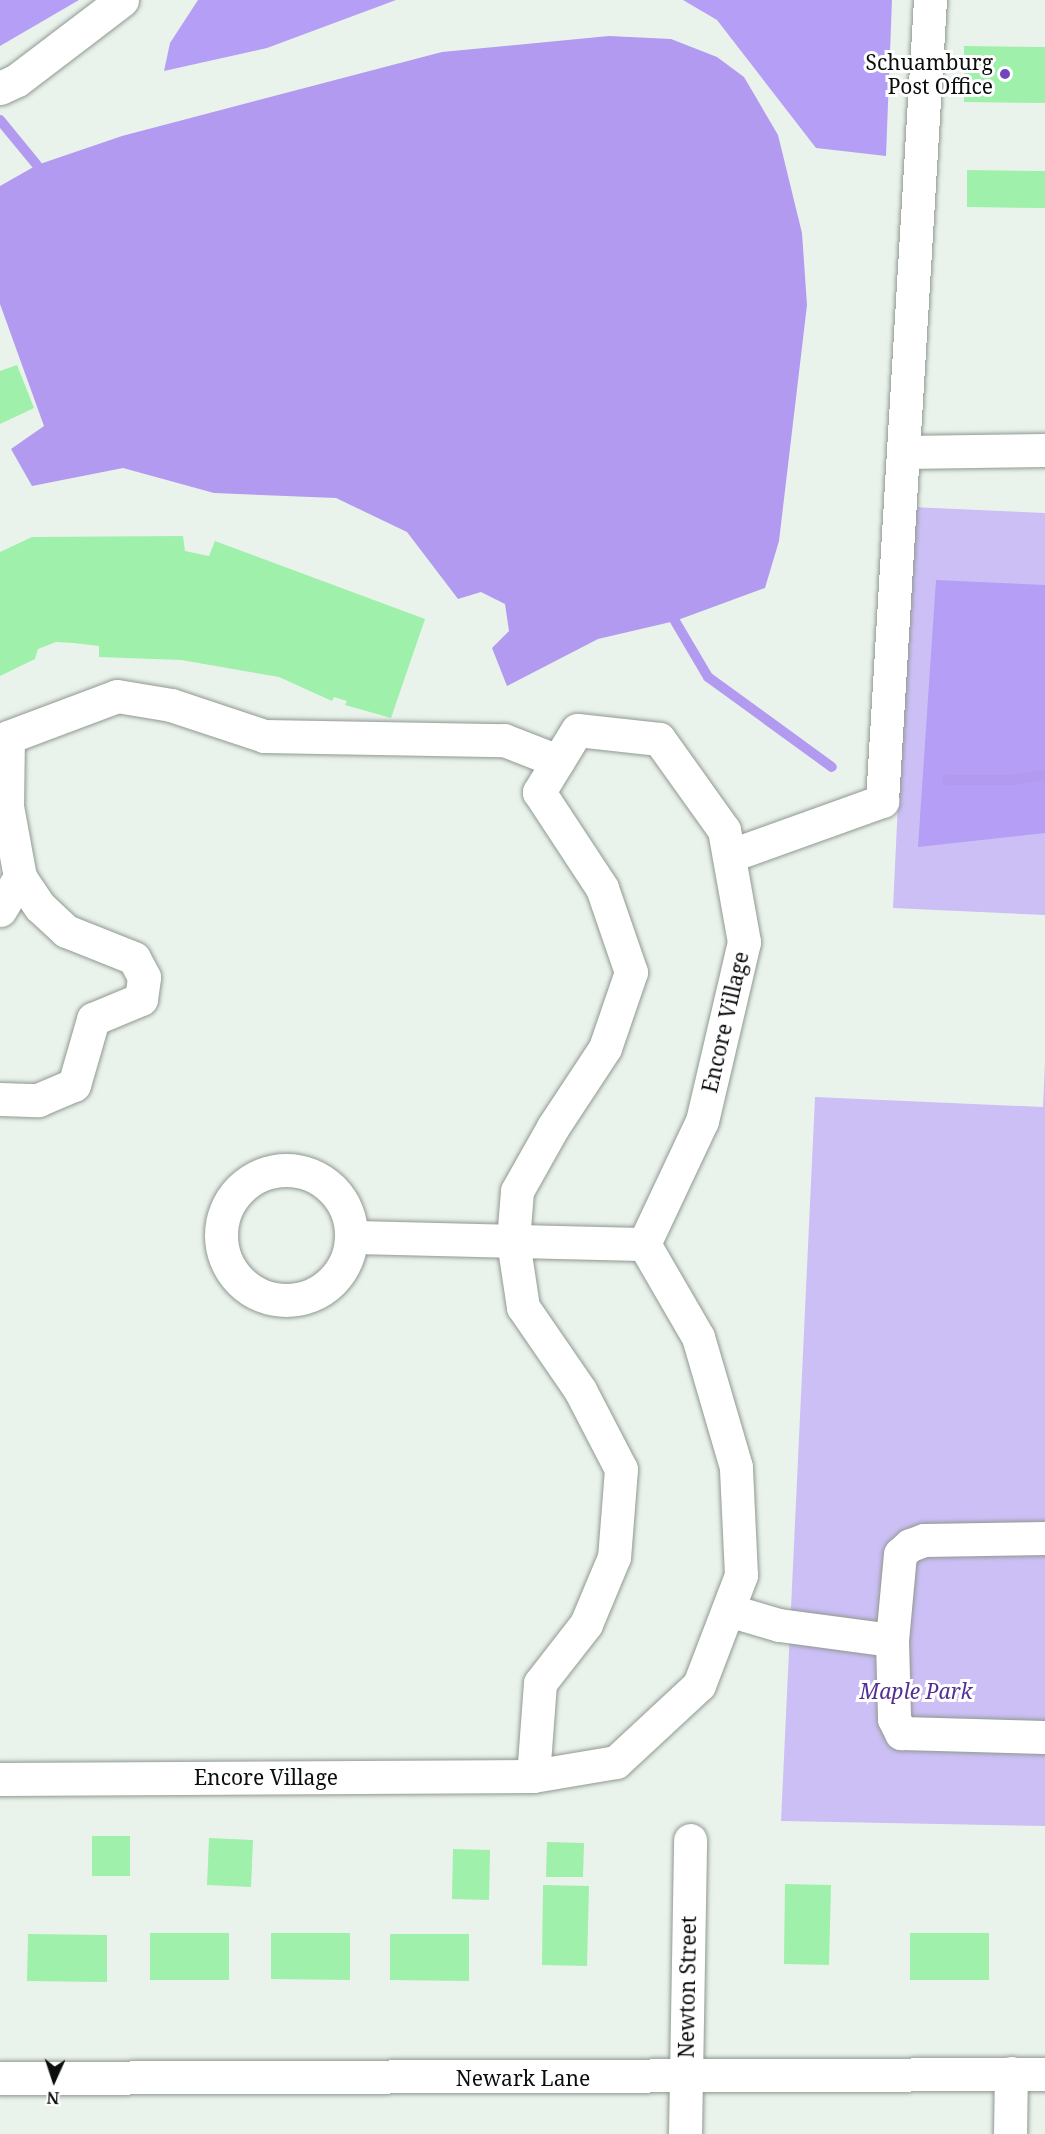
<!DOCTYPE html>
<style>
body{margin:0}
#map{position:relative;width:1045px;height:2134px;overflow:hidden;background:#eaf3eb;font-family:"Noto Serif",serif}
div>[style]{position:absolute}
.green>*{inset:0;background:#ccbff6}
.forest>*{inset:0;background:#b59ef5}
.water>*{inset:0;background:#b19af0}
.stream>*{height:10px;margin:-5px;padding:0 5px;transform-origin:5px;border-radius:5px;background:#b19af0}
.building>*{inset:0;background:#9ff0aa}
.roads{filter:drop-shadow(0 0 2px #909991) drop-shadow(0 0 2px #909991)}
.minor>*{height:33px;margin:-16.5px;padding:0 16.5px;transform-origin:16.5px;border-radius:16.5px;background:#fff}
.minor>.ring{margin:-16.5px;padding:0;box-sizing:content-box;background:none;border:33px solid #fff;border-radius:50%}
.dots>*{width:16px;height:16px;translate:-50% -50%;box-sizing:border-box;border:3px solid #fff;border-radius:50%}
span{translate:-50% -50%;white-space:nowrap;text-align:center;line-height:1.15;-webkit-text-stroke:6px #fff;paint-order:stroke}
.poi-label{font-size:21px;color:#0b0e0c}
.right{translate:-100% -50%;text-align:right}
.street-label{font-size:21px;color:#0b0e0c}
.park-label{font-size:21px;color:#543093;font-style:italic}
.north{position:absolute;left:24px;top:2050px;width:60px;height:60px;-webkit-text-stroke:4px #fff;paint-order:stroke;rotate:183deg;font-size:16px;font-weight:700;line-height:24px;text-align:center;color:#0b0e0c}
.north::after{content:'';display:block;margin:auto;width:21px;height:27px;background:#0b0e0c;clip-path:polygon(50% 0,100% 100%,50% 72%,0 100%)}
</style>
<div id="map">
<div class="green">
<div style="clip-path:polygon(912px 507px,1045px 513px,1045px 915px,893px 908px)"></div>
<div style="clip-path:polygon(1045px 1061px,1045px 1826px,781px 1821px,815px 1097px,1043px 1107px)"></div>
</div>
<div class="forest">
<div style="clip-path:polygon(0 0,79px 0,0 46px)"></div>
<div style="clip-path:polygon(198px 0,396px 0,267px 48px,164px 71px,170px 43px)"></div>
<div style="clip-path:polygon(683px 0,892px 0,886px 156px,816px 148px,717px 20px)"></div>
<div style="clip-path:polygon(936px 580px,1045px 585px,1045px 833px,918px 847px)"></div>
</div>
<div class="water">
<div style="clip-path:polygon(609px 36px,671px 39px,717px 57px,744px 77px,778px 135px,802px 233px,807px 305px,779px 541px,765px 588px,675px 621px,598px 639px,507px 686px,492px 648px,509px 631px,505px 604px,481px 592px,458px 599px,407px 532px,336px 498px,214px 493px,123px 468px,32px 486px,11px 449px,44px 426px,0 304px,0 186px,37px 165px,122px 136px,442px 52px)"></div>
</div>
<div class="stream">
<div style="left:0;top:120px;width:58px;rotate:50.6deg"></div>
<div style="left:675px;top:621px;width:65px;rotate:59.5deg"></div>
<div style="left:708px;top:677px;width:153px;rotate:36deg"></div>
<div style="left:947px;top:780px;width:64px"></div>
<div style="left:1011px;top:780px;width:34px;rotate:-8deg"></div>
</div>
<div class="building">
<div style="clip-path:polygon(964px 46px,1045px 47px,1045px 103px,964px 102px)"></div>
<div style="clip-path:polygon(967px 170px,1045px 171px,1045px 208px,967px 207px)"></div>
<div style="clip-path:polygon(17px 365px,34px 408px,0 424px,0 371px)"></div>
<div style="clip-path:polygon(183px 536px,185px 551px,209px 556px,215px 541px,425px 619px,391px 718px,345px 705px,347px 701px,334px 697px,332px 701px,279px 677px,181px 660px,99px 657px,99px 646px,74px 643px,56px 642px,38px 649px,35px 659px,0 676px,0 552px,32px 537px)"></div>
<div style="clip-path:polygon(92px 1836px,130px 1836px,130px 1876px,92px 1876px)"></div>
<div style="clip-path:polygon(209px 1838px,253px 1840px,251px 1887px,207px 1885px)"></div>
<div style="clip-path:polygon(547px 1842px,584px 1843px,583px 1877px,546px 1877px)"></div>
<div style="clip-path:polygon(453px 1849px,490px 1850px,489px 1900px,452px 1899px)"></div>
<div style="clip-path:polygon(785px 1884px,831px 1885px,829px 1965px,784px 1964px)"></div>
<div style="clip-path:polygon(543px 1885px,589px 1886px,587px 1966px,542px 1965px)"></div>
<div style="clip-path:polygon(150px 1933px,229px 1933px,229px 1980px,150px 1980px)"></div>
<div style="clip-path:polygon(271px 1933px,350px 1933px,350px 1980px,271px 1979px)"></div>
<div style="clip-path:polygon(910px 1933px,989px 1933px,989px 1980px,910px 1980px)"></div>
<div style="clip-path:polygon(28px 1934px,107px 1935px,107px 1982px,27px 1981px)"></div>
<div style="clip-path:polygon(390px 1934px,469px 1934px,469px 1981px,390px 1980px)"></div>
</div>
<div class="roads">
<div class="minor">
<div style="left:0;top:88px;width:19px;rotate:-25deg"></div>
<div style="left:17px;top:80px;width:132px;rotate:-37.3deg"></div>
<div style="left:903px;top:452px;width:142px;rotate:-0.8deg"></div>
<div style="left:729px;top:856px;width:163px;rotate:-19.8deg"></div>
<div style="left:882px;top:801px;width:802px;rotate:-86.57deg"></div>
<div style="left:0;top:910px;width:39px;rotate:-59deg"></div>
<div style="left:0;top:1099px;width:38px;rotate:2deg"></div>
<div style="left:38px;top:1100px;width:39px;rotate:-23deg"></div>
<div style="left:74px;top:1085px;width:69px;rotate:-73.9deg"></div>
<div style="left:93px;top:1019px;width:52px;rotate:-22.6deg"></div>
<div style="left:141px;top:999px;width:22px;rotate:-82deg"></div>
<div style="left:144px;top:977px;width:21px;rotate:-118deg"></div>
<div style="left:134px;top:958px;width:73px;rotate:-158.3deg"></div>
<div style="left:66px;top:931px;width:35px;rotate:-137deg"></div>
<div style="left:40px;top:907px;width:36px;rotate:-124deg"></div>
<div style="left:20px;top:877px;width:72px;rotate:-100.4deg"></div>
<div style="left:7px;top:806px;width:69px;rotate:-89.2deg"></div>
<div style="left:8px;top:737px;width:116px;rotate:-20.6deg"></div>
<div style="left:117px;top:696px;width:55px;rotate:9.5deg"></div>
<div style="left:171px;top:705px;width:98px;rotate:18.4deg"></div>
<div style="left:264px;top:736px;width:240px;rotate:1deg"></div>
<div style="left:504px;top:740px;width:58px;rotate:21.3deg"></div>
<div class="ring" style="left:221px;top:1170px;width:97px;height:97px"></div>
<div style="left:352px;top:1237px;width:292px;rotate:1.4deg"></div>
<div style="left:1045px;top:1538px;width:121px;rotate:179.1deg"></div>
<div style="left:924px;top:1540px;width:15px;rotate:160deg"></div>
<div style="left:910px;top:1545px;width:13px;rotate:138deg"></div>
<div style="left:900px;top:1554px;width:86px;rotate:95.3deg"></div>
<div style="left:892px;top:1640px;width:79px;rotate:88.5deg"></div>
<div style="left:894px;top:1719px;width:16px;rotate:63deg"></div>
<div style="left:901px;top:1733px;width:144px;rotate:1.6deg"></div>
<div style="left:728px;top:1610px;width:53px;rotate:16.4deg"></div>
<div style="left:779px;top:1625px;width:114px;rotate:7.6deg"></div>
<div style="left:0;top:1779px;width:533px;rotate:-0.32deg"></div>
<div style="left:533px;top:1776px;width:84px;rotate:-9.6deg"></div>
<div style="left:616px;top:1762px;width:113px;rotate:-42.9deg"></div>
<div style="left:699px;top:1685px;width:118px;rotate:-69.1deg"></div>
<div style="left:741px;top:1575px;width:108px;rotate:-92.7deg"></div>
<div style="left:736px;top:1467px;width:135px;rotate:-106.3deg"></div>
<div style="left:698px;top:1337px;width:108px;rotate:-120.1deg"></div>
<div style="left:644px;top:1244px;width:136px;rotate:-64.8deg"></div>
<div style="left:702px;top:1121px;width:184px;rotate:-76.8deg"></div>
<div style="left:744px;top:942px;width:114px;rotate:-100.1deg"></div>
<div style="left:724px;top:830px;width:112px;rotate:-125.5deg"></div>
<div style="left:659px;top:739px;width:82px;rotate:-173.7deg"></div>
<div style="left:577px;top:730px;width:73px;rotate:121.5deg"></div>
<div style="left:539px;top:792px;width:115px;rotate:56.7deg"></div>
<div style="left:602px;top:888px;width:89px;rotate:71deg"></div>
<div style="left:631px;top:972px;width:80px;rotate:108.9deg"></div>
<div style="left:605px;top:1048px;width:95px;rotate:123.4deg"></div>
<div style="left:553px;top:1127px;width:73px;rotate:119.4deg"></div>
<div style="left:517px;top:1191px;width:50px;rotate:94.6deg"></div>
<div style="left:513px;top:1241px;width:67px;rotate:81.4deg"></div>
<div style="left:523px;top:1307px;width:101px;rotate:55.5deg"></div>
<div style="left:580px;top:1390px;width:89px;rotate:62.6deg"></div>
<div style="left:621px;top:1469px;width:88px;rotate:94.5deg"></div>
<div style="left:614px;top:1557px;width:73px;rotate:112.7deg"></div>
<div style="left:586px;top:1624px;width:75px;rotate:127.9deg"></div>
<div style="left:540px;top:1683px;width:93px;rotate:94.3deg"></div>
<div style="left:0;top:2078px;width:1045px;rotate:-0.22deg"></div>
<div style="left:685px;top:2134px;width:294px;rotate:-89deg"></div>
<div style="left:1010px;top:2134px;width:61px;rotate:-89.1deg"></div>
</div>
</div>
<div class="dots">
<div style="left:1005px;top:74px;background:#7045bd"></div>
</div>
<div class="poi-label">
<span class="right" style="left:993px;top:74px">Schuamburg<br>Post Office</span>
</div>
<div class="street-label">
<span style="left:725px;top:1022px;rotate:-77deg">Encore Village</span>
<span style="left:266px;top:1777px">Encore Village</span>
<span style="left:687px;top:1987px;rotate:-89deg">Newton Street</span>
<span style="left:523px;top:2078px">Newark Lane</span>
</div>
<div class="park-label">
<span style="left:916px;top:1691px">Maple Park</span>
</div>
<div class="north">N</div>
</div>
